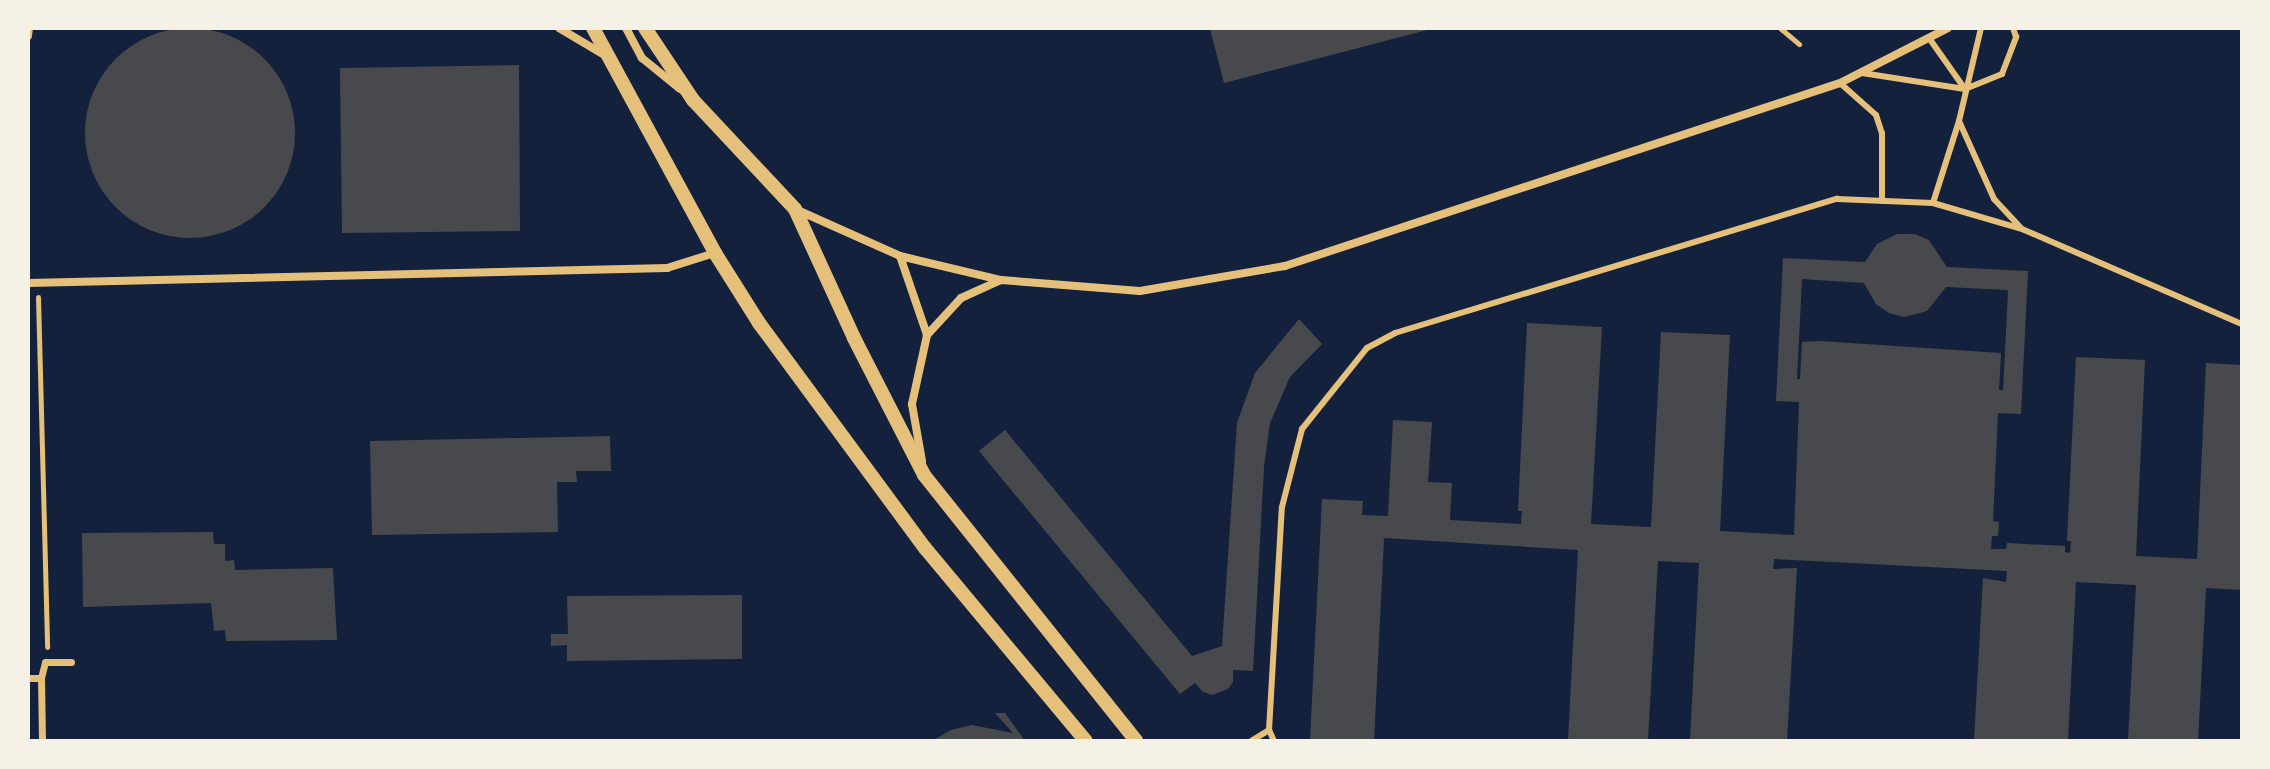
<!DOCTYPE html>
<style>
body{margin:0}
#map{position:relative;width:2270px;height:769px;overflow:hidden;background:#14213d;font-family:"Work Sans",sans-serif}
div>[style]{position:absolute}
.building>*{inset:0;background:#48494c}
.round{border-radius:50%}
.path>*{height:5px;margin:-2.5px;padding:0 2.5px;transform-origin:2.5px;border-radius:2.5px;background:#e5c07b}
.service>*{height:6px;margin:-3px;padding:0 3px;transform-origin:3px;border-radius:3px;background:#e5c07b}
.pedestrian>*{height:7px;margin:-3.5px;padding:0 3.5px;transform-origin:3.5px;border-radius:3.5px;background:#e5c07b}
.minor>*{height:8px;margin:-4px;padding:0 4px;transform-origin:4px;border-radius:4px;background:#e5c07b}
.tertiary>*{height:14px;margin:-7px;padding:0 7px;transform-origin:7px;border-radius:7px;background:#e5c07b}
span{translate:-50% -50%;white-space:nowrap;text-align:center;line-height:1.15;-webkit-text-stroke:7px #f6f1e7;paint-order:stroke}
.frame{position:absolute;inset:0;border:30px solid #f6f1e7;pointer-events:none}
</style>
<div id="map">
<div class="building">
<div style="clip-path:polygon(1435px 28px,1224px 83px,1210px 29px,1213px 28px)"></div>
<div class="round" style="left:85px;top:28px;width:210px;height:210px"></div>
<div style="clip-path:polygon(519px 65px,520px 231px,342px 233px,340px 68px)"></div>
<div style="clip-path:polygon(evenodd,1897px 234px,1915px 234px,1929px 240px,1947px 267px,2028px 271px,2021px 414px,1998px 413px,1993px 521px,1999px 522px,1998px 536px,1992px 536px,1991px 549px,2006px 549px,2007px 543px,2065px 546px,2065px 552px,2070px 553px,2071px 541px,2067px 541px,2076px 357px,2145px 360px,2136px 556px,2197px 559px,2206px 363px,2242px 365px,2242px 590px,2206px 588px,2198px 741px,2128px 741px,2136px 585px,2076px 582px,2068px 741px,1974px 741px,1983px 578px,2006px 582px,2007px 571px,1774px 559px,1773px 569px,1797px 568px,1787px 741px,1690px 741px,1699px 563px,1658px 561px,1648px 741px,1568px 741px,1578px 550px,1384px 538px,1374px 741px,1310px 741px,1322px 499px,1363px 501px,1362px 515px,1388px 516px,1393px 420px,1432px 422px,1428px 482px,1452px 483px,1450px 520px,1521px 524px,1522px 511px,1518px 511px,1527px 323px,1602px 327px,1591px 524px,1651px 527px,1661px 332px,1730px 335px,1720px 531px,1794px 535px,1799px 402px,1776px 401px,1783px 258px,1865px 262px,1877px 244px,1897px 234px,1802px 279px,1864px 283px,1876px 304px,1889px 313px,1904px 317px,1927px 311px,1946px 287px,2008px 290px,2003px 390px,1999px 390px,2001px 353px,1820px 341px,1802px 342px,1800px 379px,1797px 379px,1802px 279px)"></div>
<div style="clip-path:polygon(1299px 319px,1322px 344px,1290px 377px,1270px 423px,1264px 467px,1253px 671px,1233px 670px,1233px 682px,1228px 689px,1212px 695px,1203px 692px,1195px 683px,1180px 694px,979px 451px,1005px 430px,1192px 656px,1222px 646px,1237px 423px,1255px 373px)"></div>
<div style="clip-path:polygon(610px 436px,611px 471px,576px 471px,577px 482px,557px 482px,558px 532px,372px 535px,370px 441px)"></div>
<div style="clip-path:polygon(213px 532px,214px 544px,225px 544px,225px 561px,234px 560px,235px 570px,333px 568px,337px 640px,226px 641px,225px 630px,214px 631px,211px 603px,83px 607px,82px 533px)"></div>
<div style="clip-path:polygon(742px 595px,742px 659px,567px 661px,567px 645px,551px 646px,551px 634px,568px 634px,567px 596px)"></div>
<div style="clip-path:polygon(995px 713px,1005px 713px,1025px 741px,932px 741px,951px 730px,972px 725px,1013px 733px)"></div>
</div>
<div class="path">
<div style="left:1780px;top:28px;width:25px;rotate:40deg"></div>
<div style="left:38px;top:297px;width:350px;rotate:88.5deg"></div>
</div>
<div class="service">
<div style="left:1929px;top:38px;width:62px;rotate:54.8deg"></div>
<div style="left:1862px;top:73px;width:104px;rotate:8.8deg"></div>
<div style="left:1965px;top:89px;width:40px;rotate:-22deg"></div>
<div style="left:2002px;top:74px;width:40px;rotate:-69deg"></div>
<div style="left:2016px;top:37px;width:9px;rotate:-108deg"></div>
<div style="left:1840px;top:83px;width:48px;rotate:41.6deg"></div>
<div style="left:1876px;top:115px;width:19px;rotate:72deg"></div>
<div style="left:1882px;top:133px;width:68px;rotate:90deg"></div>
<div style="left:1959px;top:121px;width:85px;rotate:65.8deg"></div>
<div style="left:1994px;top:199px;width:38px;rotate:47deg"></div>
<div style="left:1933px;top:203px;width:86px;rotate:-72.4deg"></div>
<div style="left:1959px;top:121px;width:96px;rotate:-76.7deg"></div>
<div style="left:1251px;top:741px;width:21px;rotate:-31deg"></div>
<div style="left:1274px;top:741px;width:12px;rotate:-114deg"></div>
<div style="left:1269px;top:730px;width:223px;rotate:-86.7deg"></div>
<div style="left:1282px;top:507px;width:81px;rotate:-75.6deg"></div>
<div style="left:1302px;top:429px;width:104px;rotate:-51.3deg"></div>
<div style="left:1367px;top:348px;width:32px;rotate:-28deg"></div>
<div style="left:1395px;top:333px;width:462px;rotate:-16.9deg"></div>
<div style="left:1837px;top:199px;width:96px;rotate:2.4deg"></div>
<div style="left:1933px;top:203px;width:93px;rotate:16.3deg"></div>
<div style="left:2022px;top:229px;width:240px;rotate:23.4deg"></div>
</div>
<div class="pedestrian">
<div style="left:28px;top:678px;width:13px"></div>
<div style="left:42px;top:741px;width:63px;rotate:-90.9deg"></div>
<div style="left:41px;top:678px;width:16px;rotate:-76deg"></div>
<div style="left:45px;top:662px;width:26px"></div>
</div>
<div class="minor">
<div style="left:559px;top:28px;width:55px;rotate:30.8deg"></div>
<div style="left:626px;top:28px;width:34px;rotate:62deg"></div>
<div style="left:642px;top:58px;width:49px;rotate:39.2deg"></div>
<div style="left:28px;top:36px;width:8px;rotate:-83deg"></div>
<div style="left:795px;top:209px;width:115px;rotate:24.1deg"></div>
<div style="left:900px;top:256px;width:104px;rotate:13.4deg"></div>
<div style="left:1001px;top:280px;width:139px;rotate:4.5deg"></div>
<div style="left:1140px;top:291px;width:147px;rotate:-9.8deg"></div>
<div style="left:1285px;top:266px;width:584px;rotate:-18.25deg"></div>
<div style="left:1840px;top:83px;width:121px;rotate:-27deg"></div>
<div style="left:900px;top:256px;width:83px;rotate:71.1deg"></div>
<div style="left:28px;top:283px;width:639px;rotate:-1.34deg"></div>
<div style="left:667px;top:268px;width:50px;rotate:-17.4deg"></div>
<div style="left:922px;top:461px;width:58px;rotate:-100deg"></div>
<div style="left:912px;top:404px;width:71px;rotate:-77.7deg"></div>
<div style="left:927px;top:335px;width:50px;rotate:-47.4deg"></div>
<div style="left:961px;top:298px;width:44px;rotate:-24.2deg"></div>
</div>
<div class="tertiary">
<div style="left:593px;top:28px;width:256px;rotate:61.5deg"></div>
<div style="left:715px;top:253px;width:83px;rotate:57.8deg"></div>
<div style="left:759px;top:323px;width:280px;rotate:53.6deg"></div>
<div style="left:925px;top:548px;width:251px;rotate:50.2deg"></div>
<div style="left:645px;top:28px;width:87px;rotate:56.3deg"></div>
<div style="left:693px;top:100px;width:149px;rotate:46.9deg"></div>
<div style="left:795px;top:209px;width:142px;rotate:65.4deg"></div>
<div style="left:854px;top:338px;width:154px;rotate:62.9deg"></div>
<div style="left:924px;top:475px;width:340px;rotate:51.4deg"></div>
</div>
<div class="frame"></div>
</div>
